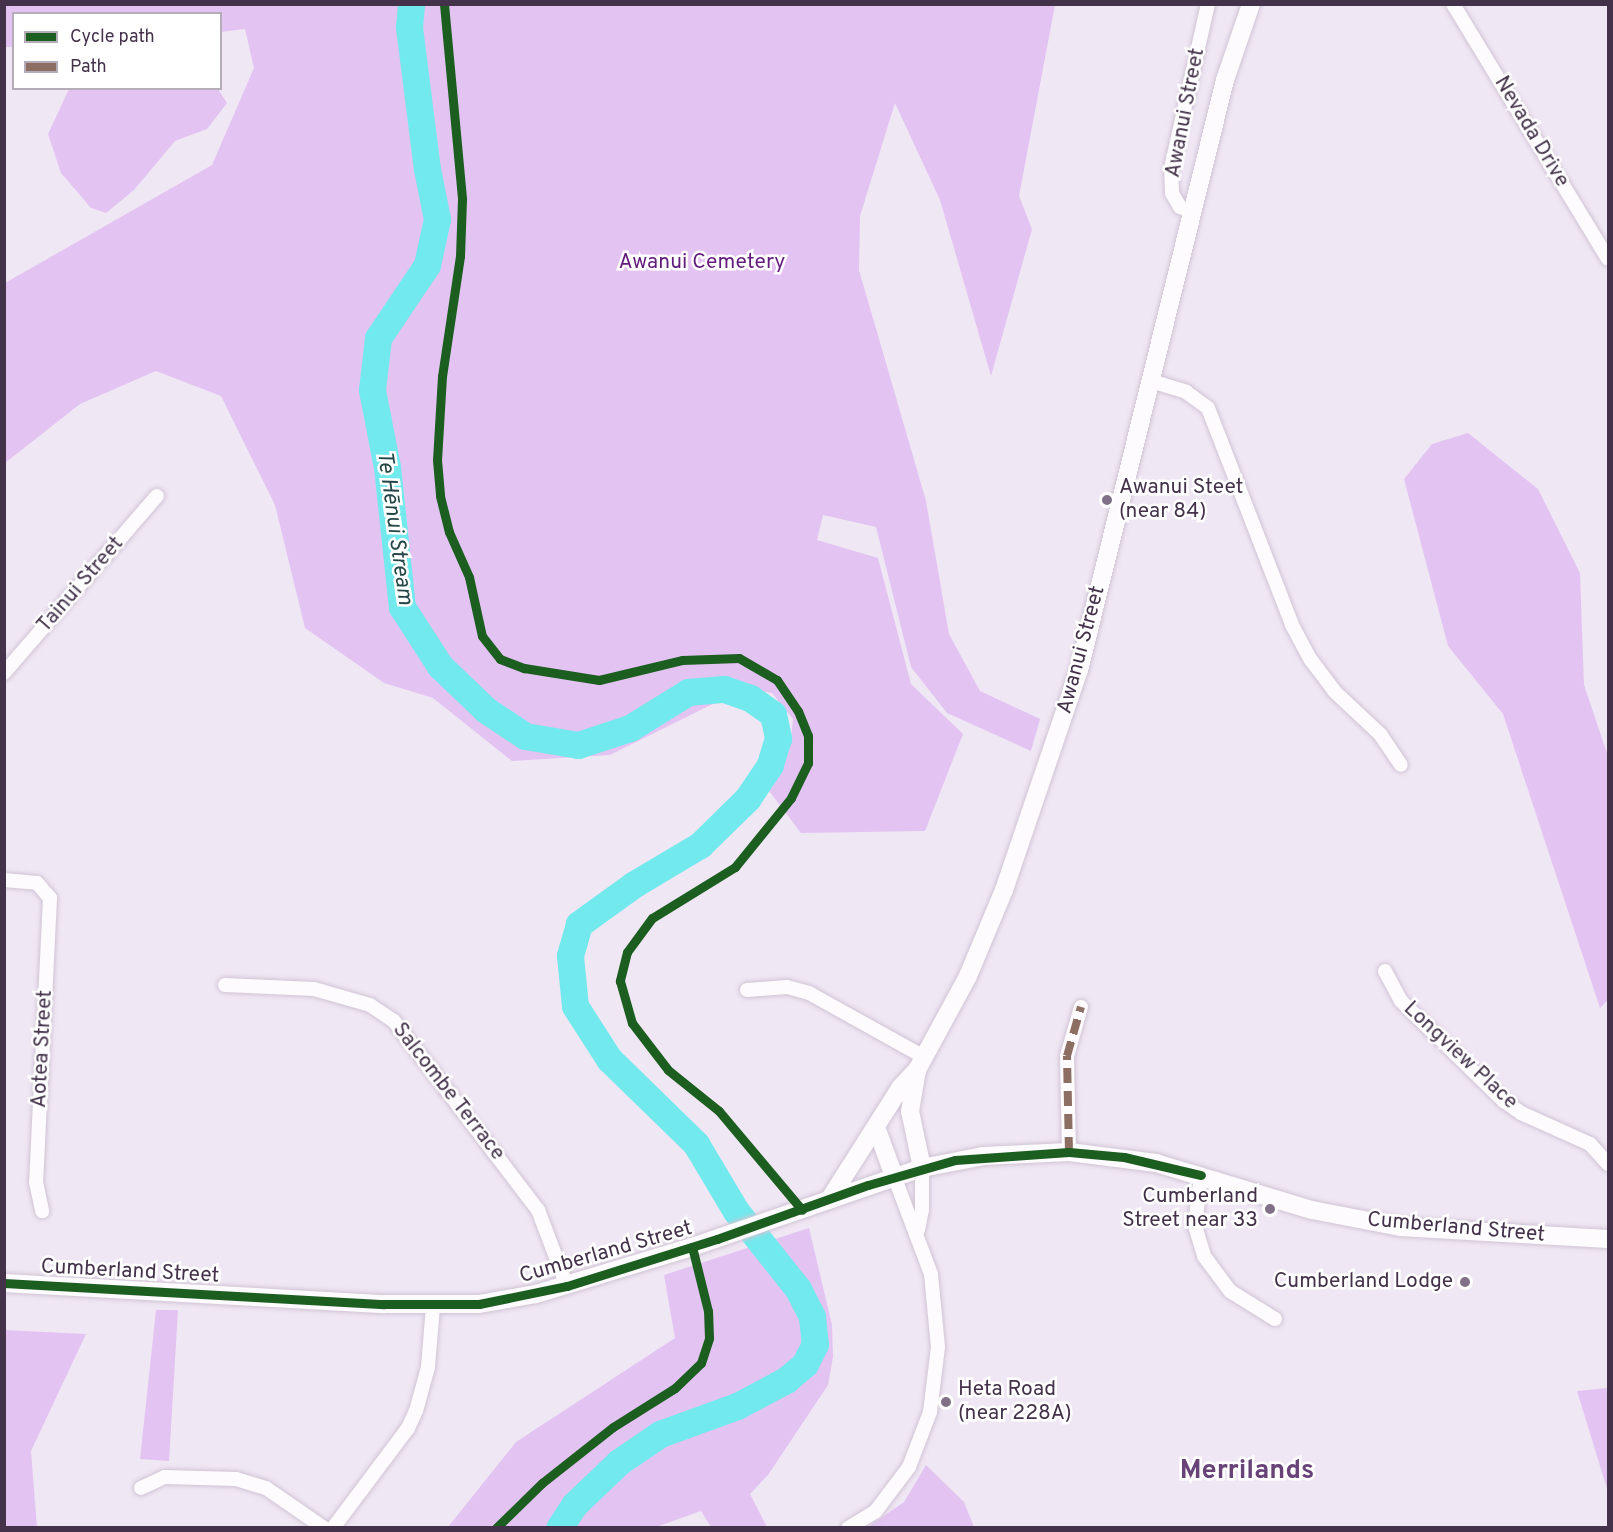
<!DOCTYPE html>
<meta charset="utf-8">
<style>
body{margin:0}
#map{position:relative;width:1613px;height:1532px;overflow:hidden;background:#f0e7f4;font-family:Overpass,sans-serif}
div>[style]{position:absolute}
.green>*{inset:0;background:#e3c3f2}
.river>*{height:27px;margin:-13.5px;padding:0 13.5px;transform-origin:13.5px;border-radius:13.5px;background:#72e9ed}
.roads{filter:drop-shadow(0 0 2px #d0c4d5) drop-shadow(0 0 2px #d0c4d5)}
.street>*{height:14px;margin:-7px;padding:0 7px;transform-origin:7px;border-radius:7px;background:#fdfbfd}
.secondary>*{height:18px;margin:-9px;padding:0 9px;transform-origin:9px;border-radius:9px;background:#fdfbfd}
.quiet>*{height:8px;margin-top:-4px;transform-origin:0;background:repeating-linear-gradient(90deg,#8d6e63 0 15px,transparent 0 23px)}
.cycleway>*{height:9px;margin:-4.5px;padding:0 4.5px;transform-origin:4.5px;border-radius:4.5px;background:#1b5e20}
.dots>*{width:16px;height:16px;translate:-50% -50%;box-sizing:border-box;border:3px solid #fff;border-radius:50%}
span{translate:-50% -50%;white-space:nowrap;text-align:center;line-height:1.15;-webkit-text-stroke:5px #fff;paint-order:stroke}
.street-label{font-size:21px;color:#43324a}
.park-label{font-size:21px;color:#621c7c}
.poi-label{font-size:21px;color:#43324a}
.left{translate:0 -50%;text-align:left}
.right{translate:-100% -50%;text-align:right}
.water-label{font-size:22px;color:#244646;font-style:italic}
.district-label{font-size:27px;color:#684378;font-weight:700}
.frame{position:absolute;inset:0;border:6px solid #43324a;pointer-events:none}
.legend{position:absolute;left:12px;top:12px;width:210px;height:78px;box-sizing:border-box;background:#fff;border:2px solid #b4adb7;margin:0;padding:8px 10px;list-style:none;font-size:18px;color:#43324a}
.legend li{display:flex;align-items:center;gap:12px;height:30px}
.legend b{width:30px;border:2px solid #b4adb7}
</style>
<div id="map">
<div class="green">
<div style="clip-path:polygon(5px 4px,1055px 5px,1019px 196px,1032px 229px,991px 376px,940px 200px,895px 103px,860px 216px,859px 270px,926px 501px,949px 634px,980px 691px,1040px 719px,1031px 751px,947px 713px,911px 667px,876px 527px,823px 515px,817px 540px,878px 558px,911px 684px,963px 734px,925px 831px,801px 833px,763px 783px,790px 747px,793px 719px,772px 693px,745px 688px,610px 755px,512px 761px,433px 698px,384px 683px,305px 628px,275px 505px,221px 396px,156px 371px,80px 404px,5px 463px,5px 283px,212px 165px,254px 68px,245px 29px,221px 32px,220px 14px,14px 14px,13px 47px,5px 47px)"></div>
<div style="clip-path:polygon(69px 89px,218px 89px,227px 103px,207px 129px,175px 141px,134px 190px,106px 213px,91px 208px,61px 173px,48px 134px)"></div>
<div style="clip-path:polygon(1468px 433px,1538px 489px,1580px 573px,1584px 685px,1608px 756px,1608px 1000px,1600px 1008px,1503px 714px,1448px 646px,1404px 479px,1432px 444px)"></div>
<div style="clip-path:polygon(809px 1228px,832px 1325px,833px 1357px,828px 1385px,768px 1475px,750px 1494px,767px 1527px,711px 1527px,701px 1511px,656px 1527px,448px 1527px,516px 1442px,675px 1338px,664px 1275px)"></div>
<div style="clip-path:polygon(156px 1310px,178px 1310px,169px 1461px,140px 1459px)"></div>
<div style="clip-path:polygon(4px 1330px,86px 1334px,31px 1451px,37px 1527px,5px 1527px)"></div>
<div style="clip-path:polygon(1608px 1388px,1608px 1492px,1577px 1391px)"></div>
<div style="clip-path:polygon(926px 1465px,964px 1502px,974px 1527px,868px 1527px,904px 1502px)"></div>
</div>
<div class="river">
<div style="left:411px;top:4px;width:23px;rotate:95deg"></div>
<div style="left:409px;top:27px;width:143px;rotate:82.8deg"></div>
<div style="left:427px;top:169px;width:51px;rotate:78.7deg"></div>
<div style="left:437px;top:219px;width:47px;rotate:102.3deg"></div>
<div style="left:427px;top:265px;width:88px;rotate:123.9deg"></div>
<div style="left:378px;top:338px;width:52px;rotate:96.6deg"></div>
<div style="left:372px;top:390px;width:78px;rotate:79deg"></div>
<div style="left:387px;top:467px;width:141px;rotate:83.9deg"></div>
<div style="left:402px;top:607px;width:70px;rotate:57.2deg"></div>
<div style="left:440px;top:666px;width:64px;rotate:43.7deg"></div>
<div style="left:486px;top:710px;width:47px;rotate:33.7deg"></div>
<div style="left:525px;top:736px;width:54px;rotate:9.6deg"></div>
<div style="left:578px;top:745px;width:55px;rotate:-18.1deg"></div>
<div style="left:630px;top:728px;width:68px;rotate:-31.8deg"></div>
<div style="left:688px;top:692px;width:36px;rotate:-5deg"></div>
<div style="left:724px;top:689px;width:28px;rotate:19deg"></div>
<div style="left:750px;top:698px;width:28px;rotate:35deg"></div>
<div style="left:773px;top:714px;width:25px;rotate:78deg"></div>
<div style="left:778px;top:738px;width:28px;rotate:107deg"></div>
<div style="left:770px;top:765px;width:40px;rotate:124deg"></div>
<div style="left:748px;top:798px;width:67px;rotate:135.6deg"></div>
<div style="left:700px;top:845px;width:78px;rotate:149.2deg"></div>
<div style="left:633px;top:885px;width:67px;rotate:144.2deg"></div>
<div style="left:579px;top:924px;width:33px;rotate:106deg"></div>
<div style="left:570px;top:956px;width:50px;rotate:84.3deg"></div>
<div style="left:575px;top:1006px;width:63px;rotate:57.3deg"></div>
<div style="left:609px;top:1059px;width:122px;rotate:44.3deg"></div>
<div style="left:696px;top:1144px;width:78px;rotate:59.2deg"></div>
<div style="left:736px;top:1211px;width:100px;rotate:51.5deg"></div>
<div style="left:798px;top:1289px;width:31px;rotate:63deg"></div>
<div style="left:812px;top:1317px;width:27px;rotate:84deg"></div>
<div style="left:815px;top:1344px;width:22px;rotate:117deg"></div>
<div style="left:805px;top:1364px;width:25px;rotate:140deg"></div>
<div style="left:786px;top:1380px;width:55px;rotate:152deg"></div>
<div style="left:737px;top:1406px;width:82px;rotate:160deg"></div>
<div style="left:660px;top:1434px;width:50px;rotate:145.7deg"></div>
<div style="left:619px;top:1462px;width:62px;rotate:136.3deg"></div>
<div style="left:574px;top:1505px;width:27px;rotate:123deg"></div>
</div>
<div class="roads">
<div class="street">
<div style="left:1453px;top:4px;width:298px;rotate:58.7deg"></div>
<div style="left:1192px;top:212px;width:13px;rotate:-157deg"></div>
<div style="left:1180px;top:207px;width:16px;rotate:-120deg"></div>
<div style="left:1172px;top:193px;width:25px;rotate:-92deg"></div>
<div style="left:1171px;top:168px;width:168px;rotate:-77.3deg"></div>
<div style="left:1151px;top:381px;width:37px;rotate:17deg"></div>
<div style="left:1186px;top:392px;width:27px;rotate:36deg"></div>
<div style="left:1208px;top:408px;width:233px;rotate:68.8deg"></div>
<div style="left:1292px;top:625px;width:40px;rotate:62deg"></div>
<div style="left:1311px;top:660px;width:39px;rotate:53deg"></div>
<div style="left:1334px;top:691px;width:63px;rotate:43.1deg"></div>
<div style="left:1380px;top:734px;width:37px;rotate:56deg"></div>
<div style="left:4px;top:673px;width:234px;rotate:-49.2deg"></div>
<div style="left:4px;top:880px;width:33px;rotate:5deg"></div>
<div style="left:37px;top:883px;width:20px;rotate:49deg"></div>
<div style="left:50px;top:898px;width:284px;rotate:92.8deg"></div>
<div style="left:36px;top:1182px;width:30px;rotate:78deg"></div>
<div style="left:1385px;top:971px;width:34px;rotate:62deg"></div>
<div style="left:1401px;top:1001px;width:144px;rotate:44.2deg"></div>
<div style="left:1504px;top:1101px;width:21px;rotate:35deg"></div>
<div style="left:1521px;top:1113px;width:76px;rotate:24.2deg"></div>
<div style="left:1590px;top:1144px;width:27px;rotate:48deg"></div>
<div style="left:225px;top:985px;width:89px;rotate:2.6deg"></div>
<div style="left:314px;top:989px;width:58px;rotate:15.9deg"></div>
<div style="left:370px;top:1005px;width:29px;rotate:34deg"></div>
<div style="left:394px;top:1021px;width:238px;rotate:52.7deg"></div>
<div style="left:538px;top:1210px;width:81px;rotate:69.1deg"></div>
<div style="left:747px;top:990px;width:40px;rotate:-4.3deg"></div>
<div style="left:787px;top:987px;width:23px;rotate:15deg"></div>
<div style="left:809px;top:993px;width:132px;rotate:29.1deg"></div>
<div style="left:1069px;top:1152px;width:96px;rotate:-91.2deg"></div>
<div style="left:1067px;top:1056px;width:51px;rotate:-74.1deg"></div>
<div style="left:1201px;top:1175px;width:51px;rotate:96.7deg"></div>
<div style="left:1195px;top:1226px;width:31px;rotate:73deg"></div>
<div style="left:1204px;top:1256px;width:44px;rotate:53.4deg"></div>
<div style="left:1230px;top:1291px;width:53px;rotate:31.9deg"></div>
<div style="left:918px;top:1230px;width:21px;rotate:-79deg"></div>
<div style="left:922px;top:1209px;width:41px;rotate:-90deg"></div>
<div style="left:141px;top:1488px;width:26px;rotate:-25deg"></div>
<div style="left:165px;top:1477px;width:71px;rotate:1.6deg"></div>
<div style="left:236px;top:1479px;width:31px;rotate:17deg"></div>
<div style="left:266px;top:1488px;width:70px;rotate:34.6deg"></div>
<div style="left:333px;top:1528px;width:125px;rotate:-53.1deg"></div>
<div style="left:408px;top:1428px;width:19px;rotate:-65deg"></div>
<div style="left:416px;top:1411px;width:46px;rotate:-74.7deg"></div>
<div style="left:428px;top:1367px;width:61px;rotate:-85.3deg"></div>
<div style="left:848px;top:1528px;width:31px;rotate:-31deg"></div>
<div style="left:875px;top:1512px;width:56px;rotate:-52.9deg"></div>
<div style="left:909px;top:1467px;width:59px;rotate:-69.1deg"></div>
<div style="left:930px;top:1412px;width:65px;rotate:-83deg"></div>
<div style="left:938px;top:1347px;width:73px;rotate:-95.5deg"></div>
<div style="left:931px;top:1274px;width:105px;rotate:-110.7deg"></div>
</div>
<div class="secondary">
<div style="left:917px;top:1070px;width:42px;rotate:99.7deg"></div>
<div style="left:910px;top:1111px;width:58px;rotate:78.1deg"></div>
<div style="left:876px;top:1127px;width:52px;rotate:69.8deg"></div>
<div style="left:829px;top:1200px;width:133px;rotate:-57.6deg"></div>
<div style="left:900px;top:1088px;width:25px;rotate:-47deg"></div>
<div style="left:917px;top:1070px;width:107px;rotate:-61.5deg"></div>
<div style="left:968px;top:976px;width:93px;rotate:-67.3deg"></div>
<div style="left:1004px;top:890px;width:232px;rotate:-71.2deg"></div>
<div style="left:1079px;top:670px;width:608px;rotate:-76.1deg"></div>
<div style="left:1225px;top:80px;width:80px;rotate:-71.1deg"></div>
<div style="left:4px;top:1283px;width:381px;rotate:3.2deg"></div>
<div style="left:384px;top:1304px;width:95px"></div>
<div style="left:479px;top:1304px;width:58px;rotate:-10deg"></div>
<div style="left:536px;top:1294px;width:163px;rotate:-16.8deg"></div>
<div style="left:692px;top:1247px;width:243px;rotate:-19deg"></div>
<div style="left:922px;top:1168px;width:62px;rotate:-11.1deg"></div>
<div style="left:983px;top:1156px;width:86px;rotate:-2.7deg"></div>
<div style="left:1069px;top:1152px;width:88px;rotate:7.2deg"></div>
<div style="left:1156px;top:1163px;width:163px;rotate:16.8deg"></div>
<div style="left:1312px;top:1210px;width:90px;rotate:10.9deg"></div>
<div style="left:1400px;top:1227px;width:208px;rotate:3.3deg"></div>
</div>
</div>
<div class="quiet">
<div style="left:1069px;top:1152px;width:96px;rotate:-91.2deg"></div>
<div style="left:1067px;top:1056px;width:51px;rotate:-74.1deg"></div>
</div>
<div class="cycleway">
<div style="left:444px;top:4px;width:196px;rotate:84.7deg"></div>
<div style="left:462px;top:199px;width:57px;rotate:92deg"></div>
<div style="left:460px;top:256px;width:121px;rotate:98.5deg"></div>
<div style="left:442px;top:376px;width:84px;rotate:93.4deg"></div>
<div style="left:437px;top:460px;width:36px;rotate:85deg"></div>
<div style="left:440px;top:496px;width:37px;rotate:76deg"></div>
<div style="left:449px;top:532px;width:49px;rotate:66deg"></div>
<div style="left:469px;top:577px;width:60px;rotate:77.6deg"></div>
<div style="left:482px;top:636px;width:29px;rotate:52deg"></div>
<div style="left:500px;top:659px;width:26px;rotate:21deg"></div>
<div style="left:524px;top:668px;width:76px;rotate:9.1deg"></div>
<div style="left:599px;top:680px;width:85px;rotate:-13.5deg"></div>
<div style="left:682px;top:660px;width:57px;rotate:-2deg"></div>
<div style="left:739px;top:658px;width:44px;rotate:30.1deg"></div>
<div style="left:777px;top:680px;width:37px;rotate:56deg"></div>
<div style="left:798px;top:711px;width:27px;rotate:68deg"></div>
<div style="left:808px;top:736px;width:27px;rotate:90deg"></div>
<div style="left:808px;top:763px;width:39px;rotate:116deg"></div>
<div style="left:791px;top:798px;width:89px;rotate:129.1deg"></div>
<div style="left:735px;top:867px;width:97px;rotate:148.4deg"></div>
<div style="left:652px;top:918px;width:42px;rotate:126.3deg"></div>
<div style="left:627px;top:952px;width:30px;rotate:104deg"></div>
<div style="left:620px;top:981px;width:44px;rotate:74.1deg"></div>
<div style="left:632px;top:1023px;width:59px;rotate:52.5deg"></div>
<div style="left:668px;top:1070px;width:65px;rotate:38.8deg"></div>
<div style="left:719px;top:1111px;width:129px;rotate:50deg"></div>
<div style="left:4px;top:1283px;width:381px;rotate:3.2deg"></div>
<div style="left:384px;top:1304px;width:95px"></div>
<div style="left:479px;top:1304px;width:90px;rotate:-11.6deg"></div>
<div style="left:567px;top:1286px;width:157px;rotate:-17.4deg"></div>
<div style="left:717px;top:1239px;width:160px;rotate:-19.7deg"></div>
<div style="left:868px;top:1185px;width:91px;rotate:-16deg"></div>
<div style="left:955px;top:1160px;width:114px;rotate:-4deg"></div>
<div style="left:1069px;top:1152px;width:55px;rotate:5.2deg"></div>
<div style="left:1124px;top:1157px;width:79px;rotate:13.2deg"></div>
<div style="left:496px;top:1528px;width:64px;rotate:-44.4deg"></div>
<div style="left:542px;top:1483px;width:90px;rotate:-38.3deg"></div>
<div style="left:613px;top:1427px;width:73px;rotate:-32.2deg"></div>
<div style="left:675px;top:1388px;width:36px;rotate:-44deg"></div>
<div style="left:701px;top:1363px;width:26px;rotate:-72deg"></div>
<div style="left:709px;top:1338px;width:27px;rotate:-92deg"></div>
<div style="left:708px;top:1311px;width:66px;rotate:-104deg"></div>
</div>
<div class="dots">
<div style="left:1107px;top:500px;background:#807186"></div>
<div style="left:1270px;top:1209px;background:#807186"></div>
<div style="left:1465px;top:1282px;background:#807186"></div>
<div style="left:946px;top:1402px;background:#807186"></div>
</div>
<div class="street-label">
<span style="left:1186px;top:113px;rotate:-79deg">Awanui Street</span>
<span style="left:1531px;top:132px;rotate:59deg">Nevada Drive</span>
<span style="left:81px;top:585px;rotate:-49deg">Tainui Street</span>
<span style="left:1082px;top:650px;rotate:-75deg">Awanui Street</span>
<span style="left:43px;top:1049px;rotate:-87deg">Aotea Street</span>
<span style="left:1460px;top:1056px;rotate:43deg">Longview Place</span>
<span style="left:448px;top:1092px;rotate:52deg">Salcombe Terrace</span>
<span style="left:1456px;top:1228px;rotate:5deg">Cumberland Street</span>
<span style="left:606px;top:1253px;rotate:-16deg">Cumberland Street</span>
<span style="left:130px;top:1272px;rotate:3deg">Cumberland Street</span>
</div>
<div class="park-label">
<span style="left:702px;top:263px">Awanui Cemetery</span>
</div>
<div class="poi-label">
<span class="left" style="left:1119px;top:500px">Awanui Steet<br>(near 84)</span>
<span class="right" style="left:1258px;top:1209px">Cumberland<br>Street near 33</span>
<span class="right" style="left:1453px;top:1282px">Cumberland Lodge</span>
<span class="left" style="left:958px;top:1402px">Heta Road<br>(near 228A)</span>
</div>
<div class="water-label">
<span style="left:394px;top:528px;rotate:82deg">Te Hēnui Stream</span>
</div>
<div class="district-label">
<span style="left:1247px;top:1472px">Merrilands</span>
</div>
<div class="frame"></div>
<ul class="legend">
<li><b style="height:8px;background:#1b5e20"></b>Cycle path</li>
<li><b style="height:8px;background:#8d6e63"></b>Path</li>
</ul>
</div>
